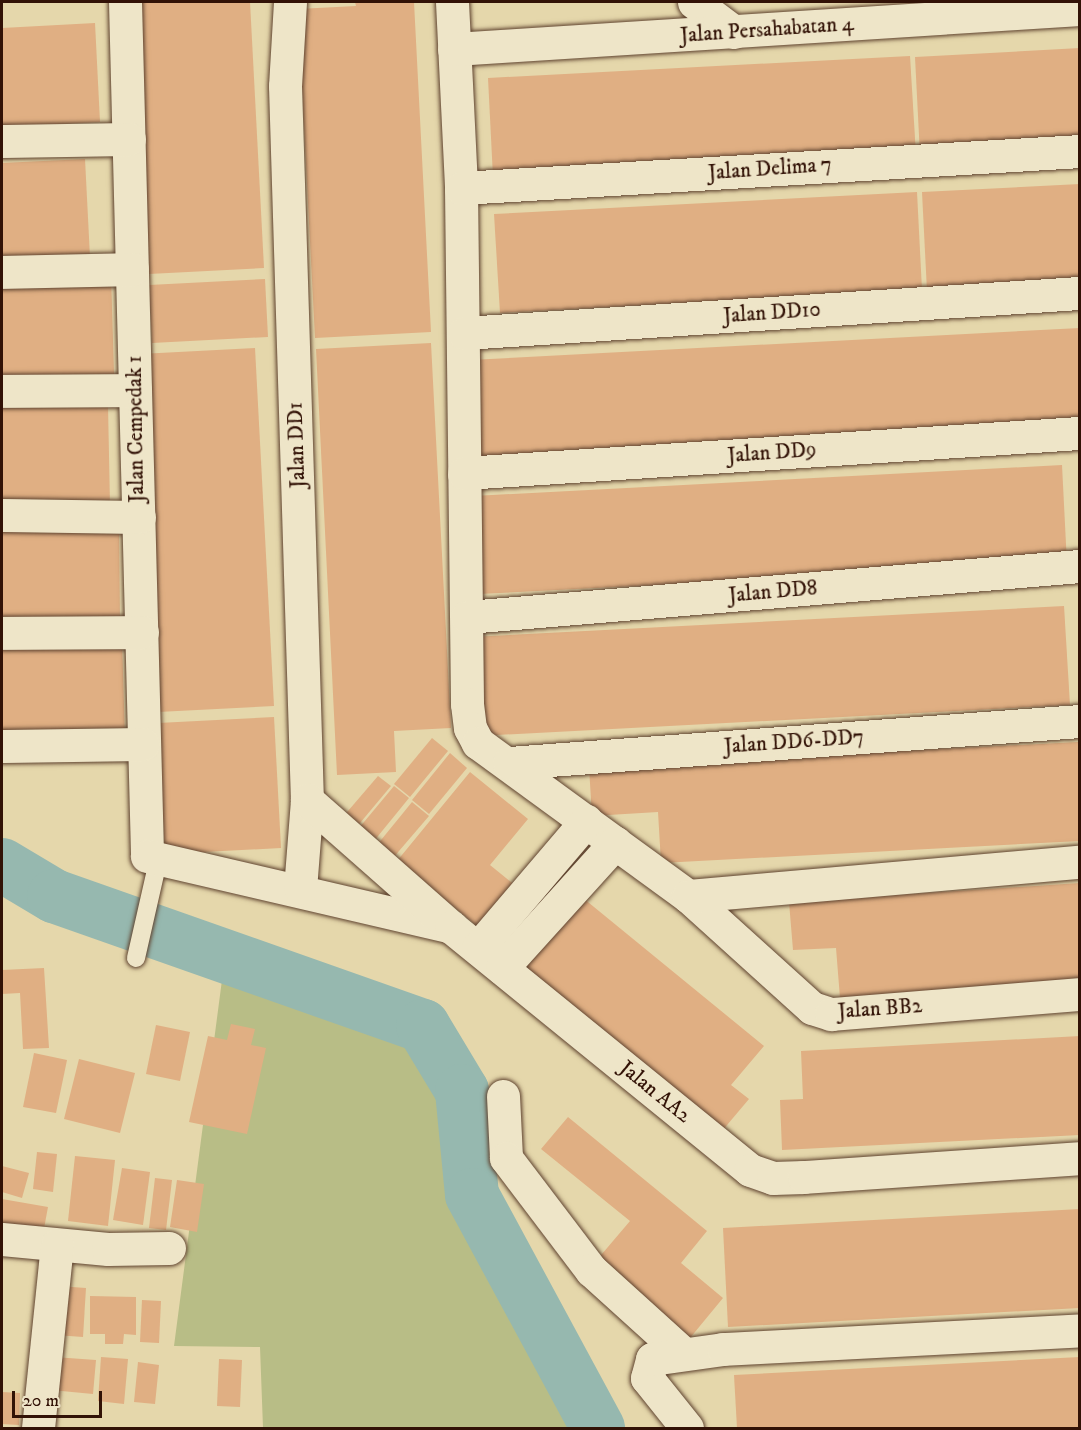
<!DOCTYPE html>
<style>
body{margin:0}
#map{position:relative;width:1081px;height:1430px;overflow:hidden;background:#e5d7ab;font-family:"IM FELL DW Pica",serif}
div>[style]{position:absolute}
.green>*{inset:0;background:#b8bd86}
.river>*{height:54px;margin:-27px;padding:0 27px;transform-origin:27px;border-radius:27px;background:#96b8af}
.building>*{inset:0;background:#e0af83}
.roads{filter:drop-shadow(0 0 2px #5f432f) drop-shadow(0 0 2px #5f432f)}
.service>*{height:18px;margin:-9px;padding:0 9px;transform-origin:9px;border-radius:9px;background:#eee5c8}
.minor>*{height:33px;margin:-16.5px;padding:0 16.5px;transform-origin:16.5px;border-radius:16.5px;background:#eee5c8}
span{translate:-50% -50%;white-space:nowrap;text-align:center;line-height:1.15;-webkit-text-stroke:5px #eee5c8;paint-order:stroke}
.street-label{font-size:21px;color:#321206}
.frame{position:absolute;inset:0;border:3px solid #321206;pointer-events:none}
.scale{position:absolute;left:12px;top:1391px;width:90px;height:27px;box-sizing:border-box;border:3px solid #321206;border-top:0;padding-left:8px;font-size:18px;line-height:21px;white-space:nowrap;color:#321206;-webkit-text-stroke:4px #eee5c8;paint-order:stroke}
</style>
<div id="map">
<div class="green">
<div style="clip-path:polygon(225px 957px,423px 1026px,462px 1091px,472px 1195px,598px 1428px,263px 1428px,260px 1347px,174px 1346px)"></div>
</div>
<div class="river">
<div style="left:2px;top:865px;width:61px;rotate:30.8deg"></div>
<div style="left:54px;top:896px;width:391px;rotate:19.4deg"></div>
<div style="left:423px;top:1026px;width:76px;rotate:59deg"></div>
<div style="left:462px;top:1091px;width:104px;rotate:84.5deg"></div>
<div style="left:472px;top:1195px;width:265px;rotate:61.6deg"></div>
</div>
<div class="building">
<div style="clip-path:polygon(135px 2px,250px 2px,264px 268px,149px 274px)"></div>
<div style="clip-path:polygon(355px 2px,414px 2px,431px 332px,315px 338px,298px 9px,356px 6px)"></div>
<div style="clip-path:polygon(95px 23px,100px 122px,2px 127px,2px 28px)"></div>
<div style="clip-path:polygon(1080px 48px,1079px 147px,920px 155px,915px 57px)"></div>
<div style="clip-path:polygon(910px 56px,916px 155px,493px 177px,488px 78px)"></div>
<div style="clip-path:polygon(85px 159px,90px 257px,2px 262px,2px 163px)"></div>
<div style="clip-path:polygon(1080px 184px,1080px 283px,927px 291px,922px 192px)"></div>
<div style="clip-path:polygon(917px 192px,922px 290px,500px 313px,494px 214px)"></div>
<div style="clip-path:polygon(111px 275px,114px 374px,2px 378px,2px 279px)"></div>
<div style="clip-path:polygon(265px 279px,268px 337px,152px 343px,149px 285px)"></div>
<div style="clip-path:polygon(1080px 328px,1080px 427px,476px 459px,470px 360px)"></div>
<div style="clip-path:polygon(431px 343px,451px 728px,394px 731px,396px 772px,337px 775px,316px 349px)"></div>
<div style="clip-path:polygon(255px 348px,274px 706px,158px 712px,140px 354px)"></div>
<div style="clip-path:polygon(108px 406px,110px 505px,2px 507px,2px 408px)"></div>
<div style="clip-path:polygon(1062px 465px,1067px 564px,479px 594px,474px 496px)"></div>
<div style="clip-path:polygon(119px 525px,120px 624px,2px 625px,2px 526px)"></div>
<div style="clip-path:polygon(1064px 606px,1070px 705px,478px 736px,472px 637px)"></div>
<div style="clip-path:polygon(122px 640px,125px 739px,2px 742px,2px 643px)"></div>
<div style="clip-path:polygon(274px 717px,281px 848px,165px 854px,158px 723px)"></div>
<div style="clip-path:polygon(432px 738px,448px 751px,410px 797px,394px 784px)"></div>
<div style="clip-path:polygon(1078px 742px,1080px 841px,661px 863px,658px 812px,592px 816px,589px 767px)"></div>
<div style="clip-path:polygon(450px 753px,467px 768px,429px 814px,412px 800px)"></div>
<div style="clip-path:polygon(470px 772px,528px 819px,490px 865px,516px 886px,481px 929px,397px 861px)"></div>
<div style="clip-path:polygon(378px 776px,391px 786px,355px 829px,342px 818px)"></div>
<div style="clip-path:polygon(394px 786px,409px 798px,374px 841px,359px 828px)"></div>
<div style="clip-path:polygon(412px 802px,429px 816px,393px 858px,377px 845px)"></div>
<div style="clip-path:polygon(1080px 883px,1080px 982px,840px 998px,836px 948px,793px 950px,789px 902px)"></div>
<div style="clip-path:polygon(583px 898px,764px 1046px,731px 1085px,749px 1099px,722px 1131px,524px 970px)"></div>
<div style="clip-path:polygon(44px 968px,49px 1048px,23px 1049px,20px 993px,2px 994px,2px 970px)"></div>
<div style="clip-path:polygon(231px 1024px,255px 1029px,251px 1045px,266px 1048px,247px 1134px,189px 1122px,208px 1036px,227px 1040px)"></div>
<div style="clip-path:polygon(156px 1025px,190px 1032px,180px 1081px,146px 1074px)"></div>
<div style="clip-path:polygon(1080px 1036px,1080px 1135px,782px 1150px,780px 1100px,803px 1099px,801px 1051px)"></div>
<div style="clip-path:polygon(34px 1053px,67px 1060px,56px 1113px,23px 1107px)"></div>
<div style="clip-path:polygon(79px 1059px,135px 1073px,120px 1133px,64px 1119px)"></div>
<div style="clip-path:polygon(568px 1117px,707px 1231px,681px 1263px,723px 1298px,690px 1338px,596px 1261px,630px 1221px,541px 1149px)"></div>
<div style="clip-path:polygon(37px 1152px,57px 1154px,53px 1192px,33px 1189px)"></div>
<div style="clip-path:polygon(75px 1156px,115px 1160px,108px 1226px,68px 1221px)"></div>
<div style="clip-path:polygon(2px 1166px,29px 1173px,22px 1198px,2px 1192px)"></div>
<div style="clip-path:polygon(122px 1168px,150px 1172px,143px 1225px,113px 1220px)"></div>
<div style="clip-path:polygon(155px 1178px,172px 1180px,166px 1230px,149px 1228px)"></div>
<div style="clip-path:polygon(177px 1180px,204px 1184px,197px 1232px,170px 1227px)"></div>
<div style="clip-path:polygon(2px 1199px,48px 1207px,43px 1234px,2px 1226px)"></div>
<div style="clip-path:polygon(1080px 1209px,1080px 1308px,728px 1327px,723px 1228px)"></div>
<div style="clip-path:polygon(58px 1286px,86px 1288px,83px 1337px,55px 1335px)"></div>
<div style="clip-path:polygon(90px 1296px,136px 1297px,136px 1335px,124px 1334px,123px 1344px,105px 1344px,105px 1334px,90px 1334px)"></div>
<div style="clip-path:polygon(142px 1300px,161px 1301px,159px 1343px,140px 1342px)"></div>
<div style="clip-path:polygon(54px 1357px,96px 1360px,93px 1394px,51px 1390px)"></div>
<div style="clip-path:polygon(101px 1357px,128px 1359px,124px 1404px,98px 1401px)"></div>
<div style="clip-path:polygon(1080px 1357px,1080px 1428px,737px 1428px,734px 1375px)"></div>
<div style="clip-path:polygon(219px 1359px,242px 1360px,240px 1407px,217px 1406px)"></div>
<div style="clip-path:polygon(138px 1362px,159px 1365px,155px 1404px,134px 1402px)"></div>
<div style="clip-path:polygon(2px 1392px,20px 1393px,19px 1425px,2px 1424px)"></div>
</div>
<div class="roads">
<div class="service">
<div style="left:136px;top:958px;width:99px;rotate:-77.2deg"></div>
</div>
<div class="minor">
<div style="left:125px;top:2px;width:854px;rotate:88.52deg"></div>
<div style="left:147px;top:856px;width:312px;rotate:13.1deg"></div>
<div style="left:290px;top:2px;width:84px;rotate:93.4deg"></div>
<div style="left:285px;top:86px;width:714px;rotate:88.24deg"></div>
<div style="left:307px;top:800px;width:88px;rotate:94.5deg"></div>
<div style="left:452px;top:2px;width:186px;rotate:87.2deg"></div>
<div style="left:461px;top:188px;width:516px;rotate:89.33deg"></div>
<div style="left:467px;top:704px;width:24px;rotate:83deg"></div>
<div style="left:470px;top:728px;width:17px;rotate:62deg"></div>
<div style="left:478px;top:743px;width:260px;rotate:36.1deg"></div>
<div style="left:688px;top:896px;width:167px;rotate:42.1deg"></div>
<div style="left:812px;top:1008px;width:20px;rotate:18deg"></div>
<div style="left:831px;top:1014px;width:250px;rotate:-4.6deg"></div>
<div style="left:694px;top:2px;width:50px;rotate:36.9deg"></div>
<div style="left:454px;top:49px;width:627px;rotate:-3.66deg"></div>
<div style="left:2px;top:141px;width:127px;rotate:-0.9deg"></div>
<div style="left:461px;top:188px;width:620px;rotate:-3.42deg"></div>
<div style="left:2px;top:272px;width:130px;rotate:-1.3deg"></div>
<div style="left:464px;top:333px;width:617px;rotate:-3.72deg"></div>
<div style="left:2px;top:391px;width:133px;rotate:-0.4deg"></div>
<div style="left:464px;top:473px;width:617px;rotate:-3.72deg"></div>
<div style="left:2px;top:515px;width:137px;rotate:0.8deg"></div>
<div style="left:467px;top:617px;width:615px;rotate:-4.76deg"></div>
<div style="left:2px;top:633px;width:140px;rotate:-0.4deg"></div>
<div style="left:2px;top:746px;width:141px;rotate:-0.8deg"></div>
<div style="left:509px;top:763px;width:573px;rotate:-4.21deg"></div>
<div style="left:307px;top:800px;width:192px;rotate:41.4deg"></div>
<div style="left:451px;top:927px;width:385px;rotate:39.1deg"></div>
<div style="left:750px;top:1170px;width:24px;rotate:19deg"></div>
<div style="left:773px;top:1178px;width:31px;rotate:-2deg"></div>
<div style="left:804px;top:1177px;width:277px;rotate:-3.9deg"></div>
<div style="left:688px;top:896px;width:393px;rotate:-5deg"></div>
<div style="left:478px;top:948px;width:167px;rotate:-49.6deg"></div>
<div style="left:502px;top:968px;width:169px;rotate:-47.9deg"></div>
<div style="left:503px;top:1096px;width:62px;rotate:87.2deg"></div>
<div style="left:506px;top:1158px;width:141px;rotate:52.8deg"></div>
<div style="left:591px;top:1270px;width:124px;rotate:42.1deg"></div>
<div style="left:2px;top:1239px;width:106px;rotate:5.4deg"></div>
<div style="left:108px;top:1249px;width:61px;rotate:-0.9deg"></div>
<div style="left:38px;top:1428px;width:184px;rotate:-84.1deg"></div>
<div style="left:687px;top:1428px;width:64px;rotate:-128.7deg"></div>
<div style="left:647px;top:1378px;width:20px;rotate:-75deg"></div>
<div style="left:652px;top:1359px;width:72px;rotate:-8deg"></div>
<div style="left:723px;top:1349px;width:358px;rotate:-3deg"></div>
</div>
</div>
<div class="street-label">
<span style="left:767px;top:30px;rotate:-4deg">Jalan Persahabatan 4</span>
<span style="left:770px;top:169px;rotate:-4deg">Jalan Delima 7</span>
<span style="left:772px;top:313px;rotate:-4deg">Jalan DD10</span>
<span style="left:136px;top:429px;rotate:-91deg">Jalan Cempedak 1</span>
<span style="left:297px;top:445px;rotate:-92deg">Jalan DD1</span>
<span style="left:772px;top:453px;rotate:-4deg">Jalan DD9</span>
<span style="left:773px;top:592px;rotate:-5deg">Jalan DD8</span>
<span style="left:794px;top:742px;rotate:-4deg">Jalan DD6-DD7</span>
<span style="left:880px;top:1009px;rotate:-4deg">Jalan BB2</span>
<span style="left:655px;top:1092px;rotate:39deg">Jalan AA2</span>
</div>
<div class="frame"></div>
<div class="scale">20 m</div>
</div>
